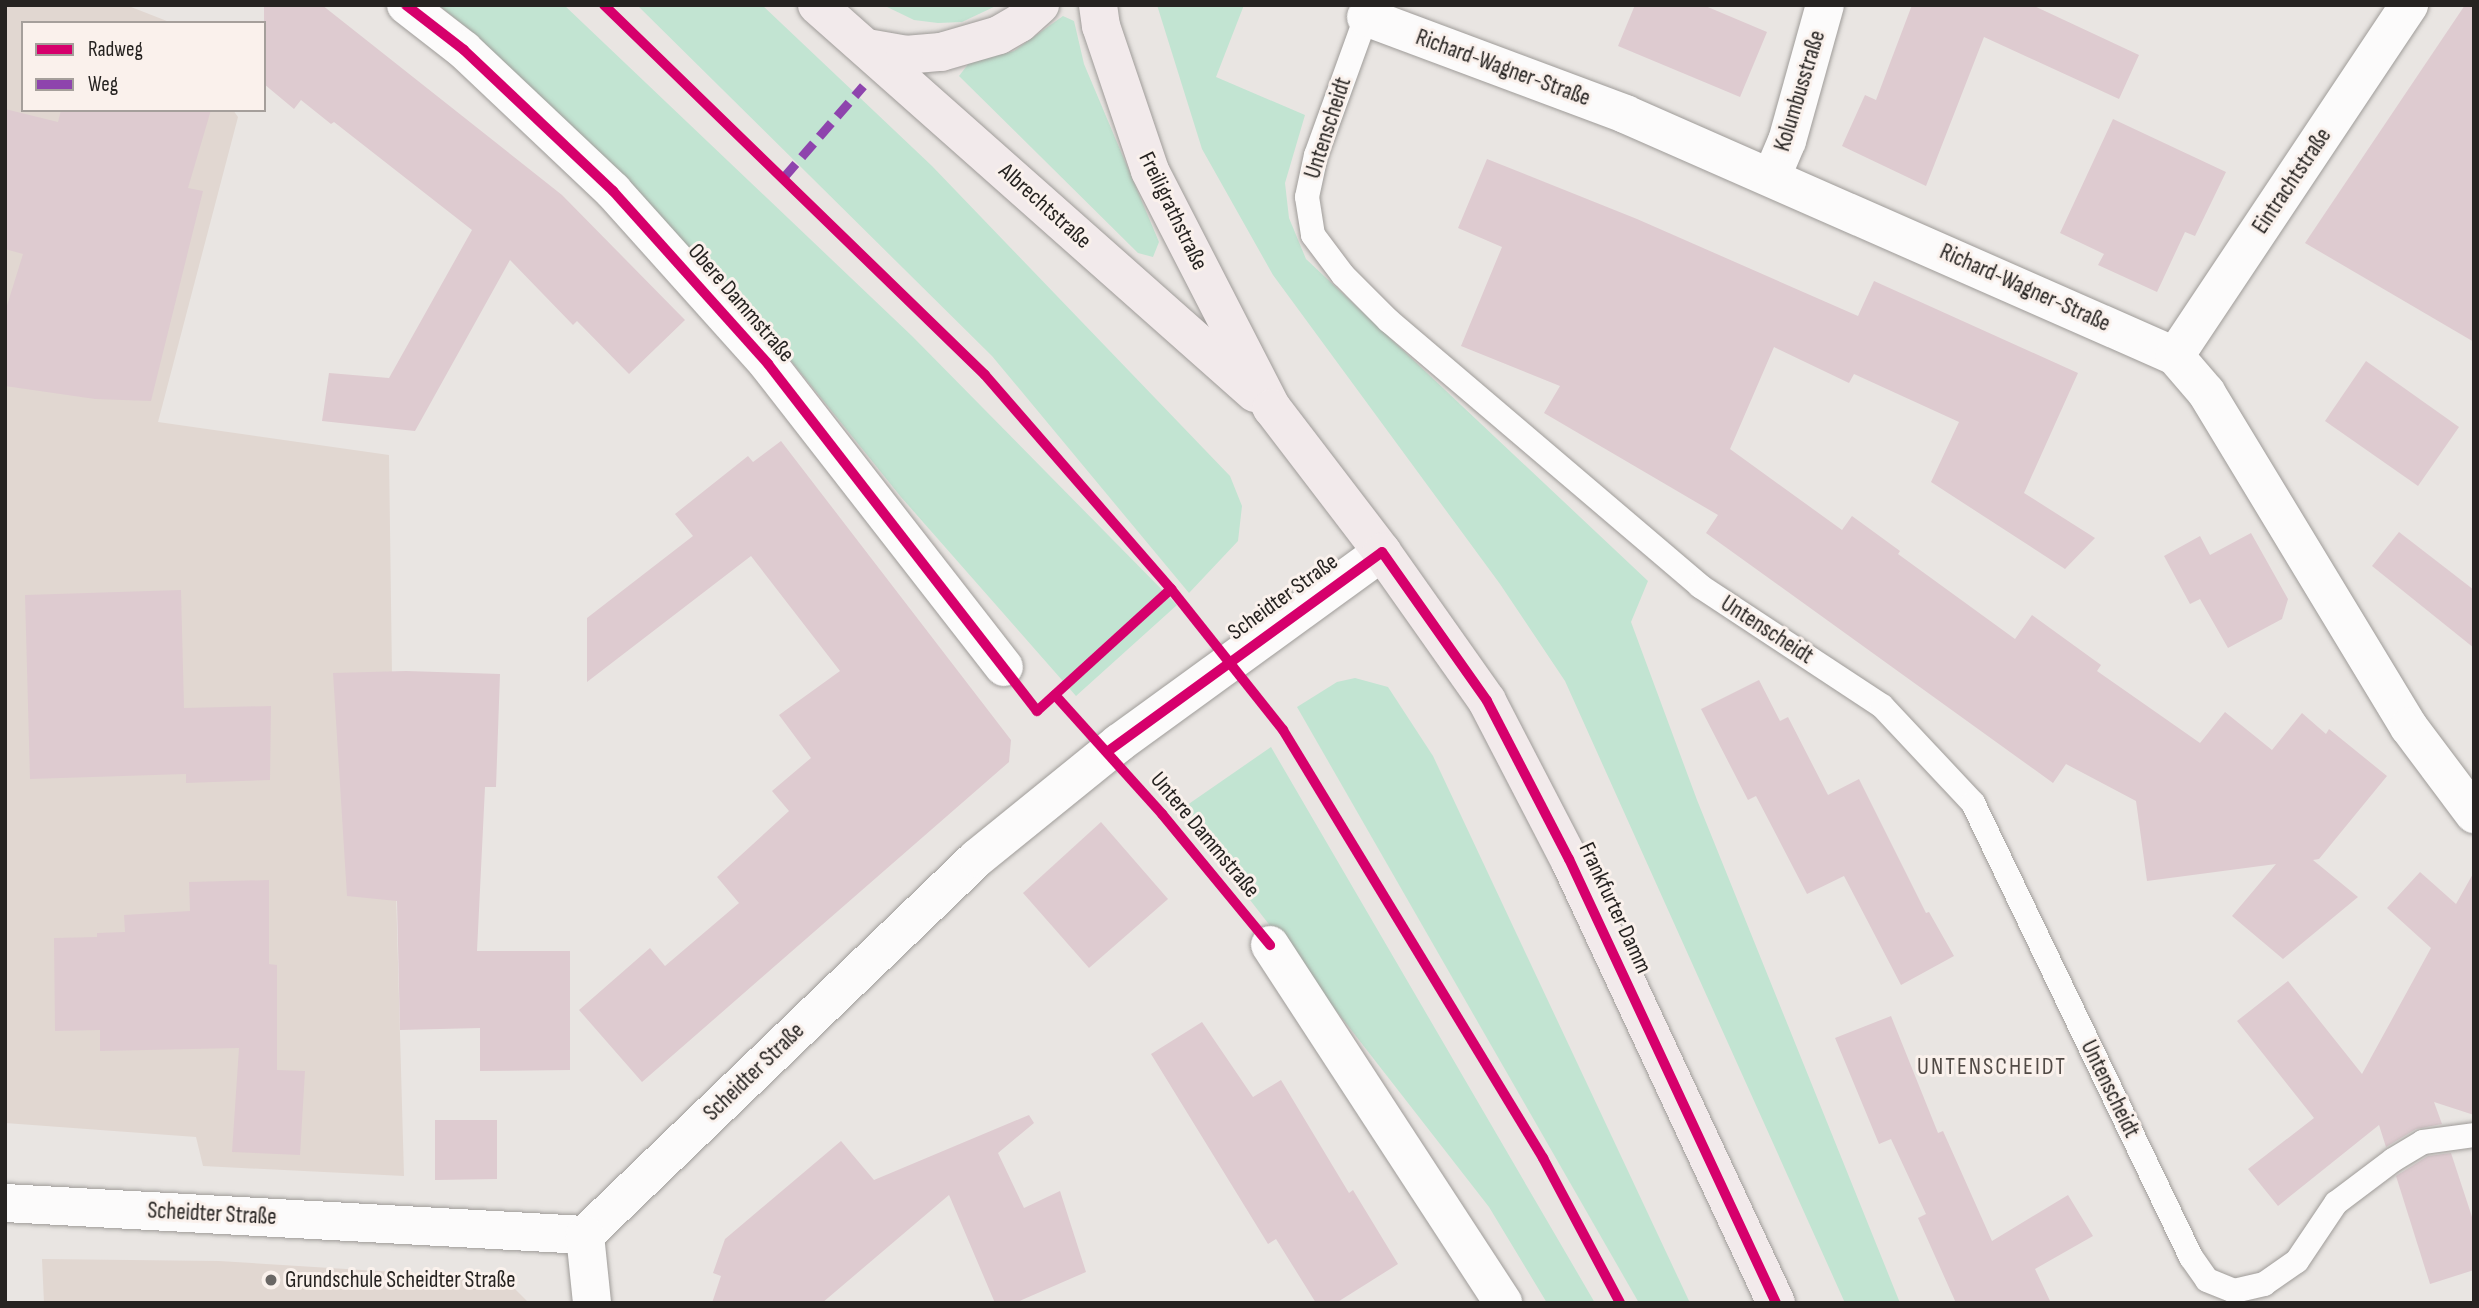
<!DOCTYPE html>
<meta charset="utf-8">
<style>
body{margin:0}
#map{position:relative;width:2479px;height:1308px;overflow:hidden;background:#e9e5e2;font-family:"Sofia Sans Condensed",sans-serif}
div>[style]{position:absolute}
.built>*{inset:0;background:#e1d7d1}
.green>*{inset:0;background:#c2e4d2}
.building>*{inset:0;background:#decbd0}
.roads{filter:drop-shadow(0 0 2px #9f9c99) drop-shadow(0 0 2px #9f9c99)}
.lane>*{height:24px;margin:-12px;padding:0 12px;transform-origin:12px;border-radius:12px;background:#fcfbfb}
.street>*{height:38px;margin:-19px;padding:0 19px;transform-origin:19px;border-radius:19px;background:#fcfbfb}
.secondary>*{height:38px;margin:-19px;padding:0 19px;transform-origin:19px;border-radius:19px;background:#fcfbfb}
.primary>*{height:38px;margin:-19px;padding:0 19px;transform-origin:19px;border-radius:19px;background:#f2eaeb}
.quiet>*{height:9px;margin-top:-4.5px;transform-origin:0;background:repeating-linear-gradient(90deg,#8e44ad 0 18px,transparent 0 27px)}
.cycleway>*{height:10px;margin:-5px;padding:0 5px;transform-origin:5px;border-radius:5px;background:#d6006c}
.dots>*{width:19px;height:19px;translate:-50% -50%;box-sizing:border-box;border:4px solid #faf1ec;border-radius:50%}
span{translate:-50% -50%;white-space:nowrap;text-align:center;line-height:1.15;-webkit-text-stroke:6px #faf1ec;paint-order:stroke}
.street-label{font-size:23px;color:#262321}
.poi-label{font-size:23px;color:#262321}
.left{translate:0 -50%;text-align:left}
.neighbourhood-label{font-size:24px;color:#514a46;letter-spacing:2px}
.frame{position:absolute;inset:0;border:7px solid #262321;pointer-events:none}
.legend{position:absolute;left:21px;top:21px;width:245px;height:91px;box-sizing:border-box;background:#faf1ec;border:2px solid #a59f9b;margin:0;padding:9px 12px;list-style:none;font-size:21px;color:#262321}
.legend li{display:flex;align-items:center;gap:14px;height:35px}
.legend b{width:35px;border:2px solid #a59f9b}
</style>
<div id="map">
<div class="built">
<div style="clip-path:polygon(5px 5px,126px 5px,172px 23px,23px 23px,23px 110px,233px 110px,238px 117px,158px 422px,389px 455px,394px 821px,404px 1176px,203px 1166px,196px 1137px,5px 1123px)"></div>
<div style="clip-path:polygon(42px 1259px,219px 1261px,490px 1278px,507px 1281px,529px 1303px,44px 1303px)"></div>
</div>
<div class="green">
<div style="clip-path:polygon(438px 5px,564px 5px,912px 336px,1177px 605px,1076px 696px,901px 497px,784px 352px,628px 183px,475px 34px)"></div>
<div style="clip-path:polygon(637px 5px,762px 5px,932px 166px,1230px 476px,1242px 506px,1238px 541px,1189px 593px,992px 356px)"></div>
<div style="clip-path:polygon(883px 5px,998px 5px,962px 22px,938px 23px,914px 20px)"></div>
<div style="clip-path:polygon(1157px 5px,1244px 5px,1216px 77px,1305px 115px,1285px 183px,1289px 218px,1306px 259px,1648px 581px,1631px 622px,1697px 800px,1900px 1303px,1845px 1303px,1565px 681px,1500px 584px,1273px 275px,1202px 149px)"></div>
<div style="clip-path:polygon(1063px 16px,1074px 21px,1084px 64px,1159px 242px,1153px 257px,1138px 253px,959px 76px,969px 63px,1014px 51px)"></div>
<div style="clip-path:polygon(1355px 678px,1388px 687px,1433px 756px,1690px 1303px,1639px 1303px,1297px 707px,1337px 682px)"></div>
<div style="clip-path:polygon(1271px 747px,1595px 1303px,1547px 1303px,1489px 1207px,1180px 810px)"></div>
</div>
<div class="building">
<div style="clip-path:polygon(264px 5px,322px 5px,562px 195px,685px 320px,629px 374px,577px 321px,573px 325px,510px 260px,415px 431px,322px 421px,329px 373px,389px 378px,472px 230px,334px 122px,331px 124px,301px 100px,294px 109px,264px 84px)"></div>
<div style="clip-path:polygon(1635px 5px,1703px 5px,1767px 32px,1740px 97px,1618px 46px)"></div>
<div style="clip-path:polygon(1912px 5px,2032px 5px,2139px 55px,2119px 99px,1984px 37px,1926px 186px,1842px 146px,1865px 95px,1876px 100px)"></div>
<div style="clip-path:polygon(2465px 5px,2474px 5px,2474px 342px,2305px 243px)"></div>
<div style="clip-path:polygon(5px 109px,58px 122px,61px 110px,211px 110px,188px 188px,203px 191px,151px 401px,95px 399px,5px 386px,5px 312px,23px 254px,5px 249px)"></div>
<div style="clip-path:polygon(2113px 119px,2226px 172px,2195px 236px,2185px 232px,2157px 292px,2098px 265px,2104px 254px,2060px 233px)"></div>
<div style="clip-path:polygon(1487px 159px,1637px 219px,1858px 316px,1874px 281px,2078px 373px,2024px 493px,2095px 538px,2065px 569px,1931px 482px,1959px 422px,1854px 374px,1849px 383px,1774px 347px,1730px 449px,1842px 530px,1852px 516px,1900px 551px,1898px 554px,2015px 639px,2032px 615px,2101px 665px,2097px 671px,2200px 743px,2225px 712px,2272px 750px,2302px 713px,2326px 734px,2329px 729px,2387px 776px,2319px 859px,2313px 860px,2358px 897px,2283px 959px,2232px 916px,2276px 864px,2147px 881px,2136px 801px,2066px 764px,2053px 783px,1706px 533px,1718px 515px,1544px 413px,1560px 386px,1461px 346px,1502px 247px,1458px 228px)"></div>
<div style="clip-path:polygon(2366px 361px,2459px 427px,2418px 486px,2325px 421px)"></div>
<div style="clip-path:polygon(781px 441px,1011px 740px,1009px 762px,642px 1082px,579px 1010px,650px 948px,665px 966px,739px 903px,717px 877px,789px 811px,772px 791px,811px 758px,779px 715px,840px 671px,751px 556px,587px 682px,587px 618px,693px 536px,675px 514px,748px 456px,753px 462px)"></div>
<div style="clip-path:polygon(2399px 532px,2474px 590px,2474px 648px,2372px 566px)"></div>
<div style="clip-path:polygon(2251px 533px,2288px 599px,2282px 619px,2228px 648px,2200px 599px,2190px 604px,2164px 556px,2200px 536px,2210px 555px)"></div>
<div style="clip-path:polygon(181px 590px,184px 708px,271px 706px,270px 780px,186px 783px,186px 774px,30px 779px,25px 595px)"></div>
<div style="clip-path:polygon(406px 671px,500px 674px,496px 787px,485px 787px,477px 951px,570px 951px,570px 1070px,480px 1071px,480px 1028px,400px 1030px,397px 901px,347px 896px,333px 673px)"></div>
<div style="clip-path:polygon(1759px 680px,1780px 721px,1788px 717px,1828px 795px,1859px 779px,1926px 913px,1929px 912px,1954px 956px,1901px 985px,1844px 876px,1807px 894px,1756px 796px,1748px 800px,1701px 709px)"></div>
<div style="clip-path:polygon(1101px 822px,1168px 899px,1089px 968px,1023px 893px)"></div>
<div style="clip-path:polygon(2420px 872px,2456px 904px,2474px 872px,2474px 1115px,2434px 1102px,2442px 1124px,2416px 1129px,2386px 1147px,2379px 1125px,2278px 1206px,2248px 1169px,2314px 1118px,2237px 1021px,2288px 981px,2362px 1074px,2431px 948px,2387px 908px)"></div>
<div style="clip-path:polygon(269px 880px,269px 964px,277px 965px,277px 1070px,305px 1071px,300px 1155px,232px 1152px,239px 1048px,100px 1051px,100px 1030px,55px 1031px,54px 938px,97px 937px,97px 933px,125px 932px,124px 915px,190px 911px,189px 882px)"></div>
<div style="clip-path:polygon(1891px 1016px,1938px 1133px,1943px 1131px,1992px 1241px,2068px 1195px,2093px 1236px,2035px 1269px,2051px 1303px,1956px 1303px,1918px 1218px,1926px 1214px,1891px 1139px,1879px 1144px,1835px 1038px)"></div>
<div style="clip-path:polygon(1202px 1022px,1253px 1097px,1281px 1080px,1349px 1193px,1353px 1190px,1398px 1264px,1336px 1303px,1316px 1303px,1276px 1239px,1268px 1244px,1151px 1054px)"></div>
<div style="clip-path:polygon(1029px 1115px,1034px 1123px,998px 1153px,1024px 1208px,1060px 1191px,1086px 1272px,1015px 1303px,995px 1303px,949px 1195px,822px 1303px,712px 1303px,721px 1276px,713px 1273px,725px 1239px,841px 1141px,874px 1180px)"></div>
<div style="clip-path:polygon(435px 1120px,497px 1120px,497px 1179px,435px 1180px)"></div>
<div style="clip-path:polygon(2451px 1153px,2474px 1223px,2474px 1270px,2430px 1284px,2396px 1176px,2428px 1156px)"></div>
</div>
<div class="roads">
<div class="lane">
<div style="left:1366px;top:17px;width:147px;rotate:109.9deg"></div>
<div style="left:1316px;top:155px;width:43px;rotate:102.1deg"></div>
<div style="left:1307px;top:197px;width:38px;rotate:81deg"></div>
<div style="left:1313px;top:235px;width:50px;rotate:53.1deg"></div>
<div style="left:1343px;top:275px;width:65px;rotate:45deg"></div>
<div style="left:1389px;top:321px;width:409px;rotate:40.4deg"></div>
<div style="left:1700px;top:586px;width:218px;rotate:33.4deg"></div>
<div style="left:1882px;top:706px;width:133px;rotate:46.8deg"></div>
<div style="left:1973px;top:803px;width:504px;rotate:64.35deg"></div>
<div style="left:2191px;top:1257px;width:28px;rotate:55deg"></div>
<div style="left:2207px;top:1280px;width:29px;rotate:22deg"></div>
<div style="left:2234px;top:1291px;width:31px;rotate:-13deg"></div>
<div style="left:2264px;top:1284px;width:40px;rotate:-34.9deg"></div>
<div style="left:2297px;top:1261px;width:70px;rotate:-56.1deg"></div>
<div style="left:2336px;top:1203px;width:71px;rotate:-37deg"></div>
<div style="left:2393px;top:1160px;width:35px;rotate:-31deg"></div>
<div style="left:2423px;top:1142px;width:51px;rotate:-7.8deg"></div>
</div>
<div class="street">
<div style="left:406px;top:5px;width:73px;rotate:37.8deg"></div>
<div style="left:464px;top:50px;width:205px;rotate:43.4deg"></div>
<div style="left:613px;top:191px;width:232px;rotate:48.1deg"></div>
<div style="left:768px;top:364px;width:384px;rotate:52.1deg"></div>
<div style="left:1366px;top:17px;width:277px;rotate:20.5deg"></div>
<div style="left:1625px;top:114px;width:601px;rotate:23.75deg"></div>
<div style="left:2175px;top:356px;width:48px;rotate:49.3deg"></div>
<div style="left:2206px;top:392px;width:392px;rotate:58.8deg"></div>
<div style="left:2409px;top:727px;width:109px;rotate:53.2deg"></div>
<div style="left:1772px;top:176px;width:38px;rotate:-67deg"></div>
<div style="left:1787px;top:141px;width:141px;rotate:-74.4deg"></div>
<div style="left:2175px;top:356px;width:422px;rotate:-56.3deg"></div>
<div style="left:1270px;top:945px;width:427px;rotate:56.9deg"></div>
</div>
<div class="secondary">
<div style="left:5px;top:1203px;width:581px;rotate:3.16deg"></div>
<div style="left:585px;top:1235px;width:544px;rotate:-43.88deg"></div>
<div style="left:977px;top:858px;width:183px;rotate:-39deg"></div>
<div style="left:1119px;top:743px;width:325px;rotate:-36deg"></div>
<div style="left:585px;top:1235px;width:68px;rotate:84.1deg"></div>
</div>
<div class="primary">
<div style="left:817px;top:5px;width:585px;rotate:41.54deg"></div>
<div style="left:1098px;top:5px;width:21px;rotate:82deg"></div>
<div style="left:1101px;top:26px;width:153px;rotate:71.3deg"></div>
<div style="left:1150px;top:171px;width:267px;rotate:62.8deg"></div>
<div style="left:1272px;top:408px;width:181px;rotate:52.6deg"></div>
<div style="left:1382px;top:552px;width:182px;rotate:54.8deg"></div>
<div style="left:1487px;top:701px;width:178px;rotate:62.6deg"></div>
<div style="left:1569px;top:859px;width:490px;rotate:65deg"></div>
<div style="left:867px;top:48px;width:39px;rotate:10deg"></div>
<div style="left:905px;top:55px;width:36px;rotate:-5deg"></div>
<div style="left:941px;top:52px;width:60px;rotate:-16.3deg"></div>
<div style="left:999px;top:35px;width:24px;rotate:-30deg"></div>
<div style="left:1020px;top:23px;width:27px;rotate:-42deg"></div>
</div>
</div>
<div class="quiet">
<div style="left:784px;top:177px;width:121px;rotate:-49deg"></div>
</div>
<div class="cycleway">
<div style="left:406px;top:5px;width:73px;rotate:37.8deg"></div>
<div style="left:464px;top:50px;width:205px;rotate:43.4deg"></div>
<div style="left:613px;top:191px;width:232px;rotate:48.1deg"></div>
<div style="left:768px;top:364px;width:439px;rotate:52.2deg"></div>
<div style="left:1037px;top:711px;width:181px;rotate:-42.3deg"></div>
<div style="left:604px;top:5px;width:531px;rotate:44.16deg"></div>
<div style="left:985px;top:375px;width:284px;rotate:49deg"></div>
<div style="left:1171px;top:589px;width:180px;rotate:51.5deg"></div>
<div style="left:1283px;top:730px;width:501px;rotate:58.72deg"></div>
<div style="left:1543px;top:1158px;width:164px;rotate:62deg"></div>
<div style="left:1055px;top:695px;width:160px;rotate:48deg"></div>
<div style="left:1162px;top:814px;width:170px;rotate:50.5deg"></div>
<div style="left:1107px;top:752px;width:340px;rotate:-36deg"></div>
<div style="left:1382px;top:552px;width:182px;rotate:54.8deg"></div>
<div style="left:1487px;top:701px;width:178px;rotate:62.6deg"></div>
<div style="left:1569px;top:859px;width:490px;rotate:65deg"></div>
</div>
<div class="dots">
<div style="left:271px;top:1280px;background:#6a6765"></div>
</div>
<div class="street-label">
<span style="left:1503px;top:68px;rotate:20deg">Richard-Wagner-Straße</span>
<span style="left:1800px;top:91px;rotate:-73deg">Kolumbusstraße</span>
<span style="left:1328px;top:128px;rotate:-72deg">Untenscheidt</span>
<span style="left:2292px;top:181px;rotate:-56deg">Eintrachtstraße</span>
<span style="left:1045px;top:206px;rotate:42deg">Albrechtstraße</span>
<span style="left:1173px;top:211px;rotate:64deg">Freiligrathstraße</span>
<span style="left:2025px;top:288px;rotate:24deg">Richard-Wagner-Straße</span>
<span style="left:741px;top:303px;rotate:49deg">Obere Dammstraße</span>
<span style="left:1283px;top:597px;rotate:-36deg">Scheidter Straße</span>
<span style="left:1767px;top:630px;rotate:33deg">Untenscheidt</span>
<span style="left:1205px;top:835px;rotate:50deg">Untere Dammstraße</span>
<span style="left:1615px;top:908px;rotate:65deg">Frankfurter Damm</span>
<span style="left:754px;top:1072px;rotate:-44deg">Scheidter Straße</span>
<span style="left:2110px;top:1089px;rotate:64deg">Untenscheidt</span>
<span style="left:212px;top:1214px;rotate:3deg">Scheidter Straße</span>
</div>
<div class="poi-label">
<span class="left" style="left:285px;top:1280px">Grundschule Scheidter Straße</span>
</div>
<div class="neighbourhood-label">
<span style="left:1992px;top:1067px">UNTENSCHEIDT</span>
</div>
<div class="frame"></div>
<ul class="legend">
<li><b style="height:9px;background:#d6006c"></b>Radweg</li>
<li><b style="height:9px;background:#8e44ad"></b>Weg</li>
</ul>
</div>
